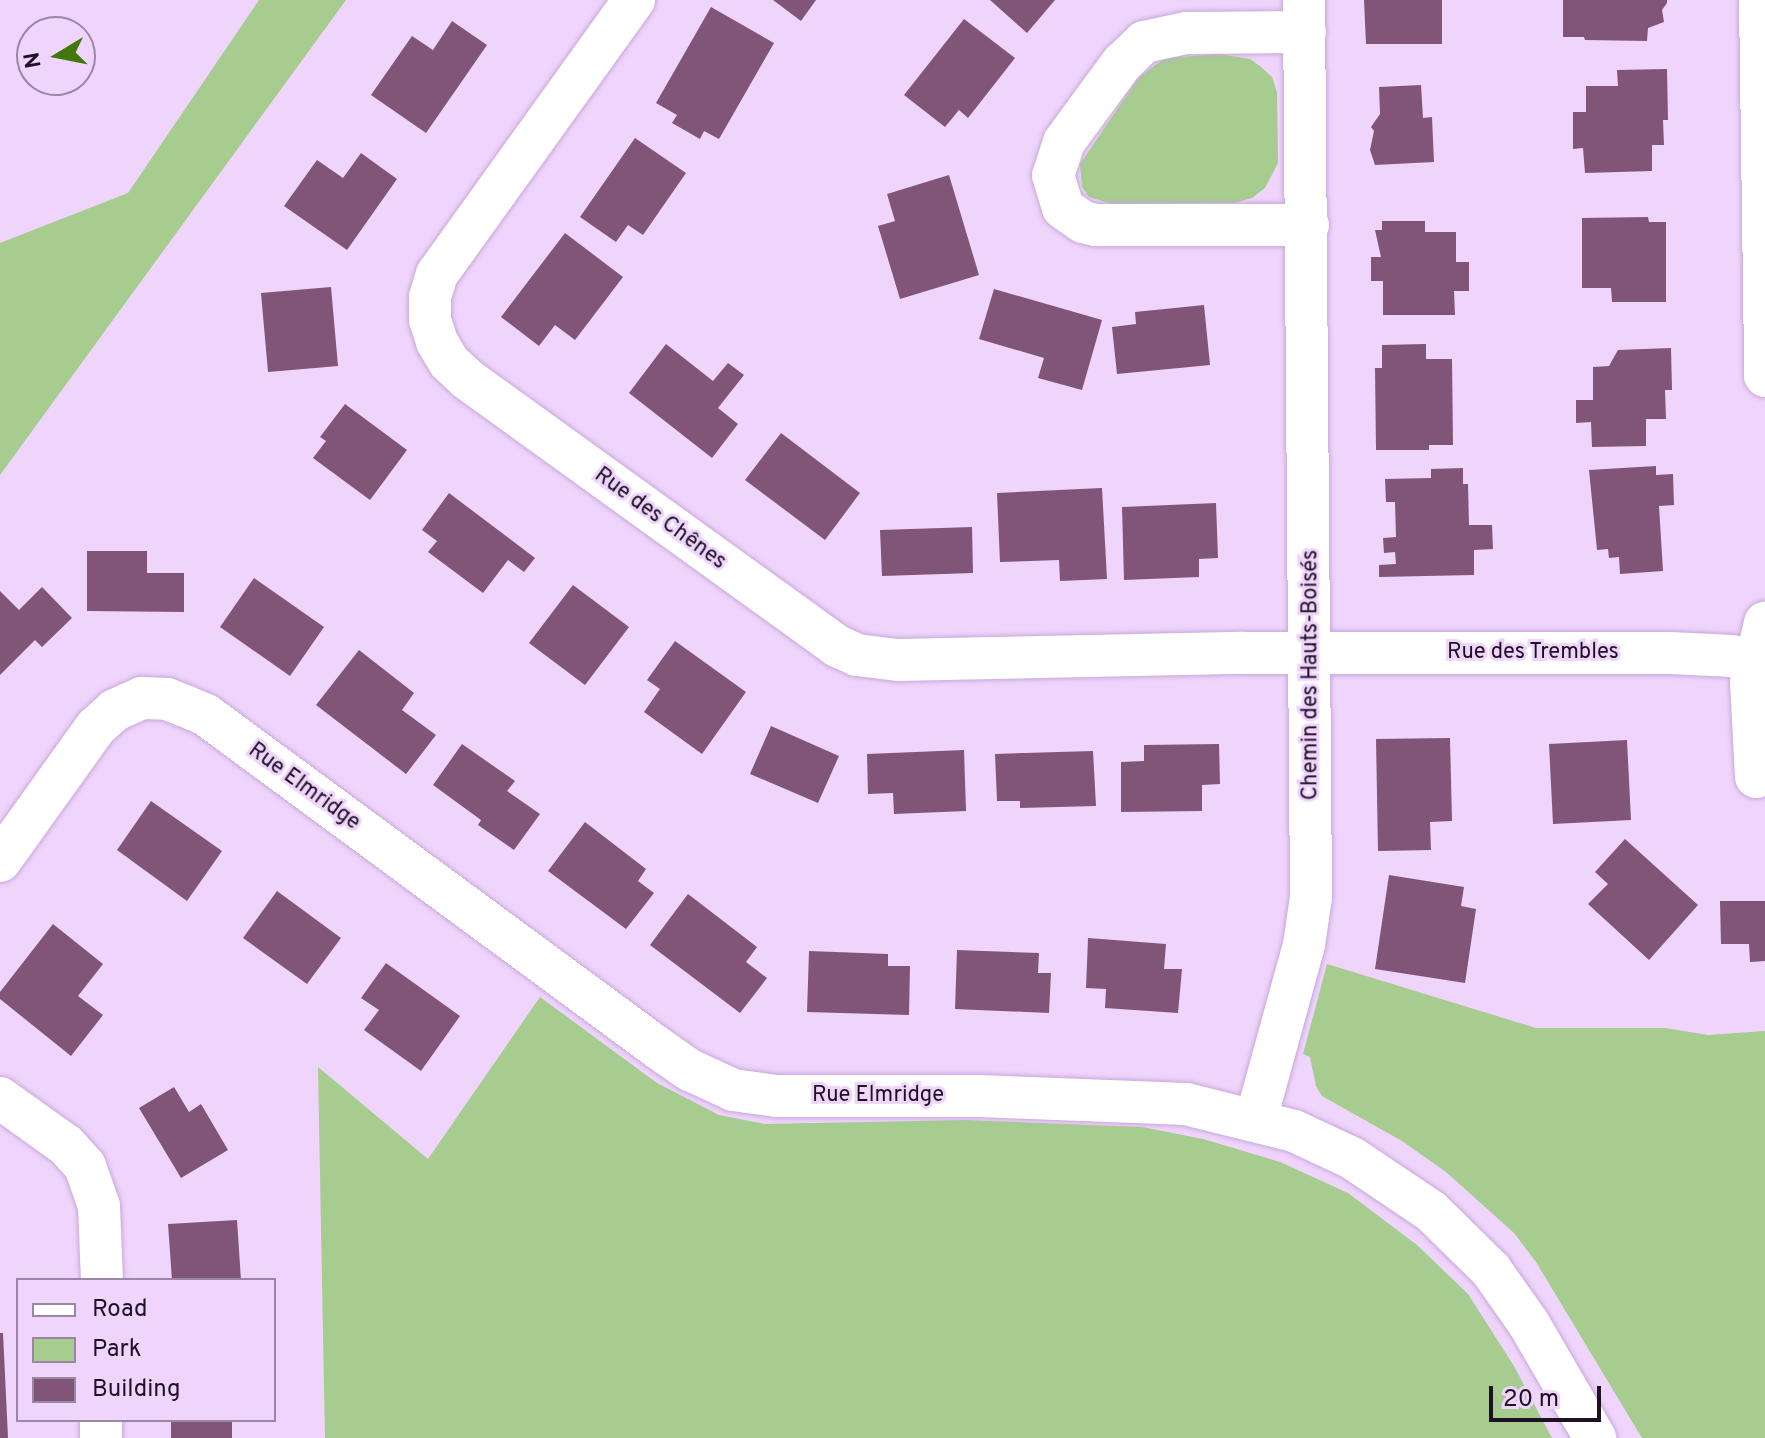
<!DOCTYPE html>
<meta charset="utf-8">
<style>
body{margin:0}
#map{position:relative;width:1765px;height:1438px;overflow:hidden;background:#efd4fc;font-family:Overpass,sans-serif}
div>[style]{position:absolute}
.green>*{inset:0;background:#a6cc8f}
.building>*{inset:0;background:#805577}
.roads{filter:drop-shadow(0 0 2px #c8a8d9) drop-shadow(0 0 2px #c8a8d9)}
.street>*{height:42px;margin:-21px;padding:0 21px;transform-origin:21px;border-radius:21px;background:#fff}
span{translate:-50% -50%;white-space:nowrap;text-align:center;line-height:1.15;-webkit-text-stroke:6px #efd4fc;paint-order:stroke}
.street-label{font-size:22px;color:#1d1123}
.legend{position:absolute;left:16px;top:1278px;width:260px;height:144px;box-sizing:border-box;background:#efd4fc;border:2px solid #9b86a5;margin:0;padding:10px 14px;list-style:none;font-size:24px;color:#1d1123}
.legend li{display:flex;align-items:center;gap:16px;height:40px}
.legend b{width:40px;border:2px solid #9b86a5}
.north{position:absolute;left:16px;top:16px;width:80px;height:80px;box-sizing:border-box;background:#efd4fc;border:2px solid #9b86a5;border-radius:50%;rotate:260deg;font-size:22px;font-weight:700;line-height:32px;text-align:center;color:#1d1123}
.north::after{content:'';display:block;margin:auto;width:28px;height:36px;background:#417809;clip-path:polygon(50% 0,100% 100%,50% 72%,0 100%)}
.scale{position:absolute;left:1489px;top:1386px;width:112px;height:36px;box-sizing:border-box;border:4px solid #1d1123;border-top:0;padding-left:10px;font-size:24px;line-height:28px;white-space:nowrap;color:#1d1123;-webkit-text-stroke:6px #efd4fc;paint-order:stroke}
</style>
<div id="map">
<div class="green">
<div style="clip-path:polygon(259px 0,346px 0,0 475px,0 243px,128px 193px)"></div>
<div style="clip-path:polygon(1219px 54px,1250px 59px,1261px 67px,1272px 77px,1277px 92px,1278px 163px,1265px 188px,1252px 198px,1234px 203px,1112px 204px,1089px 197px,1082px 187px,1080px 164px,1139px 77px,1165px 58px)"></div>
<div style="clip-path:polygon(1327px 964px,1536px 1028px,1665px 1028px,1708px 1035px,1765px 1031px,1765px 1438px,1642px 1438px,1536px 1262px,1514px 1233px,1446px 1172px,1402px 1141px,1322px 1096px,1316px 1086px,1310px 1057px,1303px 1054px)"></div>
<div style="clip-path:polygon(540px 997px,657px 1083px,719px 1115px,765px 1124px,965px 1120px,1142px 1127px,1203px 1139px,1280px 1162px,1348px 1193px,1417px 1245px,1468px 1294px,1514px 1366px,1552px 1438px,325px 1438px,318px 1067px,428px 1159px)"></div>
</div>
<div class="building">
<div style="clip-path:polygon(773px 0,816px 0,801px 21px)"></div>
<div style="clip-path:polygon(990px 0,1055px 0,1027px 33px)"></div>
<div style="clip-path:polygon(1364px 0,1442px 0,1442px 44px,1366px 44px)"></div>
<div style="clip-path:polygon(1563px 0,1667px 0,1667px 3px,1662px 10px,1664px 22px,1648px 28px,1647px 41px,1585px 40px,1584px 37px,1563px 37px)"></div>
<div style="clip-path:polygon(711px 7px,774px 43px,719px 139px,704px 131px,700px 139px,672px 123px,677px 115px,656px 103px)"></div>
<div style="clip-path:polygon(964px 19px,1015px 58px,968px 118px,959px 110px,945px 127px,904px 95px)"></div>
<div style="clip-path:polygon(452px 21px,487px 45px,426px 133px,371px 95px,412px 36px,433px 50px)"></div>
<div style="clip-path:polygon(1667px 69px,1668px 120px,1663px 120px,1664px 145px,1652px 145px,1652px 171px,1585px 173px,1583px 148px,1573px 149px,1573px 112px,1586px 112px,1586px 86px,1618px 86px,1617px 70px)"></div>
<div style="clip-path:polygon(1421px 85px,1423px 118px,1432px 117px,1434px 162px,1375px 165px,1370px 150px,1374px 131px,1371px 127px,1380px 114px,1379px 87px)"></div>
<div style="clip-path:polygon(635px 138px,686px 173px,643px 235px,628px 225px,616px 242px,580px 217px)"></div>
<div style="clip-path:polygon(361px 153px,397px 179px,347px 250px,284px 206px,317px 160px,343px 178px)"></div>
<div style="clip-path:polygon(949px 175px,979px 275px,900px 299px,878px 226px,895px 221px,887px 194px)"></div>
<div style="clip-path:polygon(1648px 217px,1649px 222px,1666px 222px,1666px 302px,1612px 302px,1611px 288px,1582px 288px,1582px 218px)"></div>
<div style="clip-path:polygon(1382px 221px,1425px 221px,1425px 232px,1456px 232px,1456px 262px,1469px 262px,1469px 291px,1454px 291px,1455px 315px,1383px 315px,1383px 281px,1371px 281px,1371px 257px,1381px 257px,1375px 230px,1382px 230px)"></div>
<div style="clip-path:polygon(565px 233px,623px 277px,575px 340px,555px 325px,539px 346px,501px 317px)"></div>
<div style="clip-path:polygon(331px 287px,338px 366px,268px 372px,261px 293px)"></div>
<div style="clip-path:polygon(994px 289px,1102px 320px,1082px 390px,1038px 378px,1044px 358px,979px 339px)"></div>
<div style="clip-path:polygon(1204px 305px,1210px 365px,1117px 374px,1112px 327px,1136px 324px,1135px 312px)"></div>
<div style="clip-path:polygon(666px 344px,713px 381px,728px 363px,744px 375px,718px 408px,738px 424px,712px 458px,629px 393px)"></div>
<div style="clip-path:polygon(1426px 344px,1426px 359px,1452px 359px,1453px 445px,1429px 445px,1429px 450px,1376px 450px,1375px 368px,1382px 368px,1382px 345px)"></div>
<div style="clip-path:polygon(1671px 348px,1672px 390px,1665px 390px,1666px 419px,1646px 419px,1646px 446px,1592px 447px,1591px 422px,1576px 423px,1576px 400px,1593px 400px,1593px 367px,1609px 366px,1618px 350px)"></div>
<div style="clip-path:polygon(345px 404px,407px 450px,370px 500px,313px 458px,326px 441px,320px 437px)"></div>
<div style="clip-path:polygon(781px 433px,860px 493px,825px 540px,745px 480px)"></div>
<div style="clip-path:polygon(1656px 466px,1656px 475px,1673px 474px,1674px 505px,1659px 506px,1663px 571px,1620px 574px,1619px 557px,1609px 558px,1608px 549px,1597px 550px,1589px 470px)"></div>
<div style="clip-path:polygon(1463px 468px,1463px 484px,1468px 484px,1469px 525px,1492px 525px,1493px 549px,1474px 550px,1474px 575px,1379px 577px,1379px 565px,1396px 564px,1395px 552px,1384px 553px,1383px 538px,1396px 537px,1395px 502px,1386px 502px,1385px 479px,1431px 478px,1431px 469px)"></div>
<div style="clip-path:polygon(1102px 488px,1107px 579px,1060px 581px,1059px 560px,1000px 562px,997px 493px)"></div>
<div style="clip-path:polygon(449px 493px,535px 558px,524px 572px,508px 560px,483px 593px,428px 552px,437px 541px,422px 530px)"></div>
<div style="clip-path:polygon(1216px 503px,1218px 558px,1199px 559px,1199px 577px,1124px 580px,1122px 507px)"></div>
<div style="clip-path:polygon(972px 527px,973px 573px,882px 576px,880px 530px)"></div>
<div style="clip-path:polygon(87px 551px,147px 551px,147px 573px,184px 573px,184px 612px,87px 611px)"></div>
<div style="clip-path:polygon(254px 578px,324px 627px,290px 676px,220px 627px)"></div>
<div style="clip-path:polygon(573px 585px,629px 627px,585px 685px,529px 643px)"></div>
<div style="clip-path:polygon(42px 587px,72px 618px,42px 647px,35px 640px,0 675px,0 591px,19px 610px)"></div>
<div style="clip-path:polygon(675px 641px,746px 692px,702px 754px,644px 712px,660px 689px,647px 680px)"></div>
<div style="clip-path:polygon(359px 650px,414px 693px,402px 710px,436px 735px,406px 774px,316px 705px)"></div>
<div style="clip-path:polygon(771px 726px,839px 756px,818px 803px,750px 774px)"></div>
<div style="clip-path:polygon(1450px 738px,1452px 821px,1430px 822px,1431px 850px,1378px 851px,1376px 739px)"></div>
<div style="clip-path:polygon(1627px 740px,1631px 820px,1553px 824px,1549px 744px)"></div>
<div style="clip-path:polygon(462px 744px,515px 781px,507px 791px,540px 814px,514px 850px,478px 825px,481px 820px,433px 785px)"></div>
<div style="clip-path:polygon(1219px 744px,1220px 784px,1202px 785px,1202px 811px,1121px 812px,1121px 762px,1144px 761px,1144px 745px)"></div>
<div style="clip-path:polygon(964px 750px,966px 811px,894px 814px,893px 793px,868px 794px,867px 754px)"></div>
<div style="clip-path:polygon(1093px 751px,1096px 806px,1020px 808px,1020px 801px,997px 801px,995px 754px)"></div>
<div style="clip-path:polygon(151px 801px,222px 851px,187px 901px,117px 850px)"></div>
<div style="clip-path:polygon(585px 822px,646px 869px,638px 881px,654px 893px,626px 929px,548px 871px)"></div>
<div style="clip-path:polygon(1625px 839px,1698px 905px,1649px 960px,1588px 904px,1608px 884px,1595px 872px)"></div>
<div style="clip-path:polygon(1389px 875px,1464px 887px,1461px 906px,1476px 909px,1465px 983px,1375px 969px)"></div>
<div style="clip-path:polygon(277px 891px,341px 938px,307px 984px,243px 938px)"></div>
<div style="clip-path:polygon(688px 894px,757px 947px,746px 962px,767px 978px,740px 1013px,650px 945px)"></div>
<div style="clip-path:polygon(1720px 901px,1765px 901px,1765px 961px,1750px 962px,1749px 944px,1721px 944px)"></div>
<div style="clip-path:polygon(53px 924px,103px 964px,78px 996px,103px 1015px,71px 1056px,0 999px,0 992px)"></div>
<div style="clip-path:polygon(1088px 938px,1166px 944px,1164px 969px,1182px 969px,1178px 1013px,1105px 1008px,1106px 989px,1086px 988px)"></div>
<div style="clip-path:polygon(957px 950px,1039px 953px,1038px 973px,1051px 973px,1049px 1013px,955px 1009px)"></div>
<div style="clip-path:polygon(809px 951px,888px 954px,888px 966px,910px 966px,909px 1015px,807px 1012px)"></div>
<div style="clip-path:polygon(386px 963px,460px 1016px,421px 1071px,364px 1030px,379px 1010px,361px 998px)"></div>
<div style="clip-path:polygon(174px 1087px,189px 1112px,201px 1104px,228px 1150px,181px 1178px,139px 1108px)"></div>
<div style="clip-path:polygon(237px 1220px,241px 1280px,172px 1280px,168px 1224px)"></div>
<div style="clip-path:polygon(0 1333px,3px 1333px,8px 1438px,0 1438px)"></div>
<div style="clip-path:polygon(171px 1420px,232px 1420px,232px 1438px,171px 1438px)"></div>
</div>
<div class="roads">
<div class="street">
<div style="left:634px;top:0;width:337px;rotate:125.7deg"></div>
<div style="left:437px;top:274px;width:24px;rotate:107deg"></div>
<div style="left:430px;top:297px;width:23px;rotate:90deg"></div>
<div style="left:430px;top:320px;width:23px;rotate:72deg"></div>
<div style="left:437px;top:342px;width:23px;rotate:59deg"></div>
<div style="left:449px;top:362px;width:25px;rotate:43deg"></div>
<div style="left:467px;top:379px;width:456px;rotate:35.8deg"></div>
<div style="left:837px;top:646px;width:22px;rotate:24deg"></div>
<div style="left:857px;top:655px;width:41px;rotate:7deg"></div>
<div style="left:898px;top:660px;width:345px;rotate:-1.2deg"></div>
<div style="left:1243px;top:653px;width:427px"></div>
<div style="left:1670px;top:653px;width:62px;rotate:2.8deg"></div>
<div style="left:1732px;top:656px;width:23px;rotate:18deg"></div>
<div style="left:1760px;top:0;width:376px;rotate:89.2deg"></div>
<div style="left:1305px;top:32px;width:119px;rotate:179.5deg"></div>
<div style="left:1186px;top:33px;width:43px;rotate:167.9deg"></div>
<div style="left:1144px;top:42px;width:30px;rotate:136deg"></div>
<div style="left:1122px;top:63px;width:98px;rotate:126.3deg"></div>
<div style="left:1064px;top:142px;width:35px;rotate:108deg"></div>
<div style="left:1053px;top:175px;width:34px;rotate:73deg"></div>
<div style="left:1063px;top:208px;width:24px;rotate:35deg"></div>
<div style="left:1083px;top:222px;width:13px;rotate:13deg"></div>
<div style="left:1096px;top:225px;width:212px"></div>
<div style="left:1756px;top:777px;width:94px;rotate:-93deg"></div>
<div style="left:1751px;top:683px;width:62px;rotate:-76.9deg"></div>
<div style="left:0;top:861px;width:165px;rotate:-54.4deg"></div>
<div style="left:96px;top:727px;width:25px;rotate:-42deg"></div>
<div style="left:115px;top:710px;width:30px;rotate:-24deg"></div>
<div style="left:142px;top:698px;width:25px;rotate:2deg"></div>
<div style="left:167px;top:699px;width:19px;rotate:21deg"></div>
<div style="left:185px;top:706px;width:23px;rotate:23deg"></div>
<div style="left:206px;top:715px;width:561px;rotate:36.38deg"></div>
<div style="left:658px;top:1048px;width:39px;rotate:35deg"></div>
<div style="left:690px;top:1070px;width:47px;rotate:24.9deg"></div>
<div style="left:733px;top:1090px;width:44px;rotate:7.8deg"></div>
<div style="left:777px;top:1096px;width:202px"></div>
<div style="left:979px;top:1096px;width:207px;rotate:2.2deg"></div>
<div style="left:1186px;top:1104px;width:111px;rotate:14deg"></div>
<div style="left:1294px;top:1131px;width:64px;rotate:25deg"></div>
<div style="left:1352px;top:1158px;width:95px;rotate:33.9deg"></div>
<div style="left:1431px;top:1211px;width:84px;rotate:44.5deg"></div>
<div style="left:1491px;top:1270px;width:66px;rotate:54.9deg"></div>
<div style="left:1529px;top:1324px;width:132px;rotate:59.9deg"></div>
<div style="left:0;top:1098px;width:81px;rotate:35.5deg"></div>
<div style="left:66px;top:1145px;width:28px;rotate:48deg"></div>
<div style="left:85px;top:1166px;width:42px;rotate:70.7deg"></div>
<div style="left:99px;top:1206px;width:74px;rotate:87.7deg"></div>
<div style="left:1256px;top:1119px;width:180px;rotate:-74.6deg"></div>
<div style="left:1304px;top:945px;width:49px;rotate:-81.7deg"></div>
<div style="left:1311px;top:897px;width:897px;rotate:-90.45deg"></div>
<div style="left:101px;top:1438px;width:18px;rotate:-90deg"></div>
</div>
</div>
<div class="street-label">
<span style="left:660px;top:519px;rotate:36deg">Rue des Chênes</span>
<span style="left:1533px;top:653px">Rue des Trembles</span>
<span style="left:1311px;top:675px;rotate:-90deg">Chemin des Hauts-Boisés</span>
<span style="left:304px;top:787px;rotate:36deg">Rue Elmridge</span>
<span style="left:878px;top:1096px">Rue Elmridge</span>
</div>
<ul class="legend">
<li><b style="height:10px;background:#fff"></b>Road</li>
<li><b style="height:22px;background:#a6cc8f"></b>Park</li>
<li><b style="height:22px;background:#805577"></b>Building</li>
</ul>
<div class="north">N</div>
<div class="scale">20 m</div>
</div>
